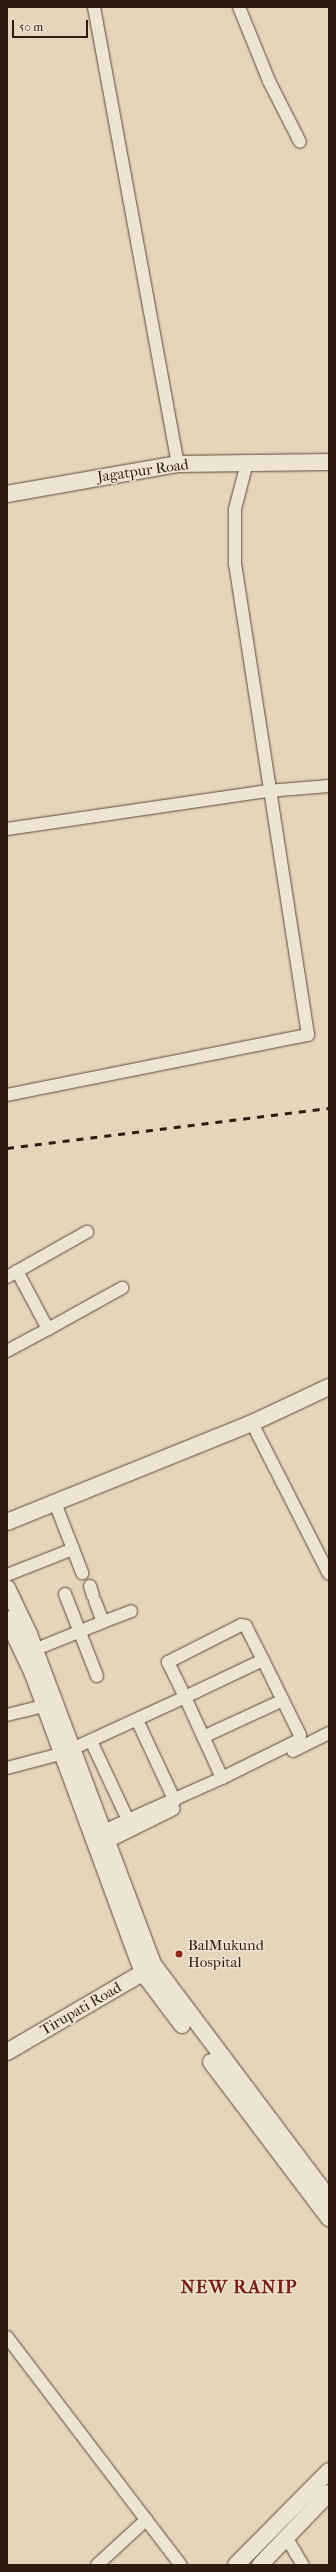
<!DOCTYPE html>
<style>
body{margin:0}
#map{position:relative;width:336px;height:2572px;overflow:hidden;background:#e5d5bb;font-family:"IM FELL French Canon",serif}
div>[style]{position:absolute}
.roads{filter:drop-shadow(0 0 1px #5c4a3a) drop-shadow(0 0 1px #5c4a3a)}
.street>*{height:12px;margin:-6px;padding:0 6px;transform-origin:6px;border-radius:6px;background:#eee4d3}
.secondary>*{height:16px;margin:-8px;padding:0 8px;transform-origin:8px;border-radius:8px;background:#eee4d3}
.rail>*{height:3px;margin-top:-1.5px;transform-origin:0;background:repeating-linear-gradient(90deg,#2e1b0f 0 7px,transparent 0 14px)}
.dots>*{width:11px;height:11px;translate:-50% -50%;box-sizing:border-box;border:2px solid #eee4d3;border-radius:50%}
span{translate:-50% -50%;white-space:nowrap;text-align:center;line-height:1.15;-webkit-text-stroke:3px #eee4d3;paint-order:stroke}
.street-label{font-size:15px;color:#2e1b0f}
.poi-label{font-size:15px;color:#2e1b0f}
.left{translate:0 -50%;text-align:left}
.district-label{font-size:19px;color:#7a1f14;font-weight:700;letter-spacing:1px}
.frame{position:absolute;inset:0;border:8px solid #2e1b0f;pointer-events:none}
.scale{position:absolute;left:12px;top:20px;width:76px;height:18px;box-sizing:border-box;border:2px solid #2e1b0f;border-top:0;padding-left:5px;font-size:12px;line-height:14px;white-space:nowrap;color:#2e1b0f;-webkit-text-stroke:3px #eee4d3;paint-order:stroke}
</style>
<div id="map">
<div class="roads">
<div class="street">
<div style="left:94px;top:7px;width:465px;rotate:79.6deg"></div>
<div style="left:239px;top:7px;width:80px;rotate:67.9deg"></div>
<div style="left:269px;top:81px;width:68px;rotate:63.1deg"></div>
<div style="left:7px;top:829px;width:264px;rotate:-8.3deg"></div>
<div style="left:268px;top:791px;width:61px;rotate:-4.7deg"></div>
<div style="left:7px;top:1095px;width:307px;rotate:-11.3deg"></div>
<div style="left:308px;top:1035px;width:478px;rotate:-98.8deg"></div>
<div style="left:235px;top:563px;width:54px;rotate:-90deg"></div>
<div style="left:235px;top:509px;width:48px;rotate:-75.4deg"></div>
<div style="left:17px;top:1271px;width:66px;rotate:61.9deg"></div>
<div style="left:48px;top:1329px;width:85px;rotate:-29deg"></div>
<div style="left:7px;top:1277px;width:92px;rotate:-29.4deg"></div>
<div style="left:7px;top:1351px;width:47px;rotate:-28.2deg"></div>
<div style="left:252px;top:1423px;width:169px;rotate:63deg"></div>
<div style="left:73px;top:1549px;width:26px;rotate:69deg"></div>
<div style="left:7px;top:1575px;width:71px;rotate:-21.5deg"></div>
<div style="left:73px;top:1549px;width:49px;rotate:-111.4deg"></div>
<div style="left:90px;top:1586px;width:10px;rotate:73deg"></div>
<div style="left:65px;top:1594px;width:88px;rotate:68.7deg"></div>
<div style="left:103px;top:1622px;width:30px;rotate:-21deg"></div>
<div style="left:34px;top:1650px;width:74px;rotate:-22.1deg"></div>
<div style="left:103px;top:1622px;width:22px;rotate:-111deg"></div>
<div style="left:7px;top:1715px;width:38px;rotate:-14deg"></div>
<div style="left:137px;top:1720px;width:89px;rotate:64.9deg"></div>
<div style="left:203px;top:1737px;width:88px;rotate:-24.8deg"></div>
<div style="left:91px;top:1741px;width:87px;rotate:64.9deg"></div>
<div style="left:72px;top:1749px;width:124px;rotate:-24.7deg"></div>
<div style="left:185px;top:1697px;width:89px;rotate:65.4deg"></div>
<div style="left:222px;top:1778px;width:130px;rotate:156deg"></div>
<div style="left:293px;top:1751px;width:40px;rotate:-26.6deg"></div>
<div style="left:7px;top:1768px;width:55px;rotate:-14.8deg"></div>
<div style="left:222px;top:1778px;width:86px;rotate:-26.3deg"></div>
<div style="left:299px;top:1740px;width:5px;rotate:-79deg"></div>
<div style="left:300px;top:1735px;width:84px;rotate:-116.3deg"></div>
<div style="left:263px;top:1660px;width:38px;rotate:-117deg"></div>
<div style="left:246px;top:1626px;width:5px;rotate:-169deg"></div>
<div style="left:241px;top:1625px;width:82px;rotate:153.1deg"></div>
<div style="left:168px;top:1662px;width:39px;rotate:64deg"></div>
<div style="left:185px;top:1697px;width:86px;rotate:-25.4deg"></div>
<div style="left:101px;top:1845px;width:81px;rotate:-26.3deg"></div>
<div style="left:7px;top:2337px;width:287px;rotate:52.7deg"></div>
<div style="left:286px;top:2537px;width:33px;rotate:59deg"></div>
<div style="left:97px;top:2565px;width:67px;rotate:-42.6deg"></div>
</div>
<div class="secondary">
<div style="left:7px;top:494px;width:174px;rotate:-10deg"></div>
<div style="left:178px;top:464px;width:151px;rotate:-0.8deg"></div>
<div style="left:7px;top:1522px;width:264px;rotate:-22deg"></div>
<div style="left:252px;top:1423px;width:85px;rotate:-25.1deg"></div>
<div style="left:7px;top:1588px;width:51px;rotate:64.4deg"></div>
<div style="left:29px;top:1634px;width:353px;rotate:69.4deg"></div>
<div style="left:153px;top:1964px;width:293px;rotate:53.1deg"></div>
<div style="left:7px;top:1619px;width:61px;rotate:64.7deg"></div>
<div style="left:33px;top:1674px;width:319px;rotate:69.8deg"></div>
<div style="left:143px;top:1973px;width:65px;rotate:53.1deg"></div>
<div style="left:7px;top:2052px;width:167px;rotate:-30.3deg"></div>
<div style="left:211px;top:2062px;width:196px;rotate:52.9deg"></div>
<div style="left:236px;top:2565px;width:132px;rotate:-45.3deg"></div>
<div style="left:260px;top:2565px;width:100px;rotate:-46.2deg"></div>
</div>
</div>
<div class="rail">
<div style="left:7px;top:1148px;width:324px;rotate:-7.1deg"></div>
</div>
<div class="dots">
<div style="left:179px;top:1954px;background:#8f2418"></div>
</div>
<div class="street-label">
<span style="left:143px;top:471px;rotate:-8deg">Jagatpur Road</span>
<span style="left:81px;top:2009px;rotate:-30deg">Tirupati Road</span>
</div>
<div class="poi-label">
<span class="left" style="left:188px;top:1954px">BalMukund<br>Hospital</span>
</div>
<div class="district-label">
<span style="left:239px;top:2288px">NEW RANIP</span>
</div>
<div class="frame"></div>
<div class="scale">50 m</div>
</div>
